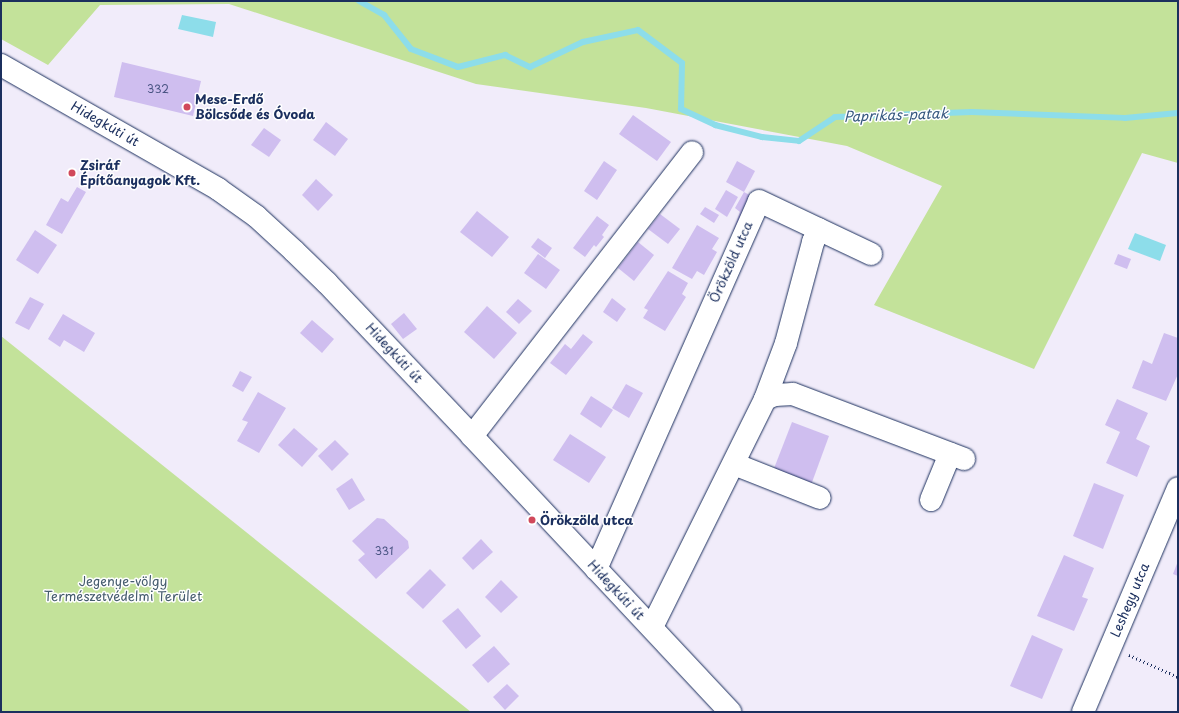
<!DOCTYPE html>
<meta charset="utf-8">
<style>
body{margin:0}
#map{position:relative;width:1179px;height:713px;overflow:hidden;background:#f1ecfa;font-family:"Playpen Sans",sans-serif}
div>[style]{position:absolute}
.green>*{inset:0;background:#c3e29a}
.water>*{inset:0;background:#8dddea}
.stream>*{height:6px;margin:-3px;padding:0 3px;transform-origin:3px;border-radius:3px;background:#8dddea}
.building>*{inset:0;background:#cfbeef}
.path>*{height:2.5px;margin-top:-1.25px;transform-origin:0;background:repeating-linear-gradient(90deg,#1b2f5e 0 1px,transparent 0 4px)}
.roads{filter:drop-shadow(0 0 1px #1b2f5e) drop-shadow(0 0 1px #1b2f5e)}
.minor>*{height:22px;margin:-11px;padding:0 11px;transform-origin:11px;border-radius:11px;background:#fff}
.major>*{height:22px;margin:-11px;padding:0 11px;transform-origin:11px;border-radius:11px;background:#fff}
.dots>*{width:11px;height:11px;translate:-50% -50%;box-sizing:border-box;border:2px solid #fff;border-radius:50%}
span{translate:-50% -50%;white-space:nowrap;text-align:center;line-height:1.15;-webkit-text-stroke:3px #fff;paint-order:stroke}
.number-label{font-size:11px;color:#485382}
.number-label span{-webkit-text-stroke-width:0}
.poi-label{font-size:13px;color:#1b2f5e;font-weight:700}
.left{translate:0 -50%;text-align:left}
.street-label{font-size:13px;color:#1b2f5e}
.park-label{font-size:13px;color:#455c6d}
.water-label{font-size:14px;color:#385a81;font-style:italic}
.frame{position:absolute;inset:0;border:2px solid #1b2f5e;pointer-events:none}
</style>
<div id="map">
<div class="green">
<div style="clip-path:polygon(1px 1px,1178px 1px,1178px 163px,1142px 153px,1034px 369px,874px 305px,942px 186px,847px 146px,646px 108px,476px 84px,229px 4px,100px 5px,48px 65px,1px 39px)"></div>
<div style="clip-path:polygon(1px 336px,471px 712px,1px 712px)"></div>
</div>
<div class="water">
<div style="clip-path:polygon(182px 15px,216px 22px,213px 37px,178px 29px)"></div>
<div style="clip-path:polygon(1135px 233px,1166px 245px,1160px 261px,1128px 249px)"></div>
</div>
<div class="stream">
<div style="left:359px;top:1px;width:29px;rotate:29deg"></div>
<div style="left:384px;top:15px;width:43px;rotate:51.5deg"></div>
<div style="left:411px;top:49px;width:50px;rotate:21deg"></div>
<div style="left:458px;top:67px;width:49px;rotate:-14.3deg"></div>
<div style="left:505px;top:55px;width:28px;rotate:26deg"></div>
<div style="left:530px;top:67px;width:59px;rotate:-25.3deg"></div>
<div style="left:583px;top:42px;width:56px;rotate:-12.3deg"></div>
<div style="left:638px;top:30px;width:55px;rotate:36.9deg"></div>
<div style="left:682px;top:63px;width:46px;rotate:91.2deg"></div>
<div style="left:681px;top:109px;width:38px;rotate:25deg"></div>
<div style="left:715px;top:125px;width:49px;rotate:14.3deg"></div>
<div style="left:762px;top:137px;width:37px;rotate:6deg"></div>
<div style="left:799px;top:141px;width:43px;rotate:-33.7deg"></div>
<div style="left:835px;top:117px;width:137px;rotate:-2.1deg"></div>
<div style="left:972px;top:112px;width:153px;rotate:2.2deg"></div>
<div style="left:1125px;top:118px;width:53px;rotate:-5.4deg"></div>
</div>
<div class="building">
<div style="clip-path:polygon(122px 62px,201px 81px,193px 116px,114px 97px)"></div>
<div style="clip-path:polygon(633px 115px,671px 142px,657px 161px,619px 134px)"></div>
<div style="clip-path:polygon(326px 122px,348px 139px,335px 156px,313px 140px)"></div>
<div style="clip-path:polygon(264px 128px,281px 140px,269px 157px,251px 145px)"></div>
<div style="clip-path:polygon(604px 161px,617px 170px,597px 200px,584px 191px)"></div>
<div style="clip-path:polygon(737px 161px,755px 171px,744px 192px,726px 182px)"></div>
<div style="clip-path:polygon(316px 179px,333px 195px,318px 211px,302px 195px)"></div>
<div style="clip-path:polygon(77px 187px,86px 192px,62px 234px,46px 225px,61px 198px,68px 202px)"></div>
<div style="clip-path:polygon(726px 190px,738px 197px,727px 217px,715px 209px)"></div>
<div style="clip-path:polygon(744px 192px,757px 199px,741px 234px,733px 231px,740px 212px,735px 208px)"></div>
<div style="clip-path:polygon(705px 207px,719px 215px,714px 223px,700px 214px)"></div>
<div style="clip-path:polygon(477px 211px,509px 237px,492px 257px,460px 232px)"></div>
<div style="clip-path:polygon(660px 214px,680px 229px,668px 244px,648px 229px)"></div>
<div style="clip-path:polygon(597px 216px,609px 225px,602px 235px,604px 237px,596px 247px,594px 245px,585px 257px,573px 248px)"></div>
<div style="clip-path:polygon(697px 225px,719px 238px,712px 249px,717px 252px,704px 275px,697px 271px,692px 279px,672px 268px)"></div>
<div style="clip-path:polygon(35px 230px,57px 245px,38px 274px,16px 260px)"></div>
<div style="clip-path:polygon(538px 238px,552px 248px,545px 258px,531px 247px)"></div>
<div style="clip-path:polygon(638px 242px,654px 255px,634px 281px,618px 268px)"></div>
<div style="clip-path:polygon(538px 254px,560px 270px,546px 289px,524px 273px)"></div>
<div style="clip-path:polygon(1118px 254px,1131px 259px,1127px 269px,1114px 264px)"></div>
<div style="clip-path:polygon(668px 271px,688px 283px,682px 294px,686px 297px,665px 331px,643px 318px,648px 310px,644px 308px)"></div>
<div style="clip-path:polygon(30px 297px,44px 304px,29px 330px,15px 323px)"></div>
<div style="clip-path:polygon(612px 298px,626px 309px,617px 322px,603px 312px)"></div>
<div style="clip-path:polygon(518px 299px,532px 311px,519px 324px,506px 312px)"></div>
<div style="clip-path:polygon(487px 306px,517px 333px,494px 359px,464px 332px)"></div>
<div style="clip-path:polygon(404px 313px,417px 329px,403px 339px,391px 324px)"></div>
<div style="clip-path:polygon(63px 314px,95px 333px,84px 352px,64px 340px,60px 347px,48px 339px)"></div>
<div style="clip-path:polygon(312px 320px,334px 339px,322px 353px,300px 333px)"></div>
<div style="clip-path:polygon(1164px 333px,1178px 338px,1178px 374px,1166px 401px,1132px 388px,1143px 360px,1152px 364px)"></div>
<div style="clip-path:polygon(583px 334px,593px 342px,566px 375px,550px 363px,565px 344px,571px 349px)"></div>
<div style="clip-path:polygon(240px 371px,252px 377px,243px 392px,232px 386px)"></div>
<div style="clip-path:polygon(626px 384px,643px 393px,629px 418px,612px 408px)"></div>
<div style="clip-path:polygon(258px 392px,286px 408px,259px 453px,237px 441px,248px 422px,242px 420px)"></div>
<div style="clip-path:polygon(591px 396px,613px 410px,601px 428px,580px 414px)"></div>
<div style="clip-path:polygon(1117px 399px,1148px 413px,1136px 439px,1150px 446px,1137px 477px,1106px 463px,1120px 432px,1105px 425px)"></div>
<div style="clip-path:polygon(792px 422px,829px 436px,811px 485px,773px 471px)"></div>
<div style="clip-path:polygon(294px 428px,318px 449px,302px 467px,278px 445px)"></div>
<div style="clip-path:polygon(570px 434px,606px 457px,589px 483px,553px 460px)"></div>
<div style="clip-path:polygon(335px 440px,349px 454px,332px 471px,318px 456px)"></div>
<div style="clip-path:polygon(352px 478px,365px 500px,349px 510px,336px 489px)"></div>
<div style="clip-path:polygon(1094px 483px,1124px 495px,1103px 549px,1073px 536px)"></div>
<div style="clip-path:polygon(377px 518px,384px 519px,408px 541px,409px 548px,376px 579px,358px 560px,365px 554px,352px 541px)"></div>
<div style="clip-path:polygon(481px 539px,493px 552px,473px 570px,462px 558px)"></div>
<div style="clip-path:polygon(1064px 555px,1094px 568px,1082px 597px,1088px 599px,1074px 631px,1037px 616px)"></div>
<div style="clip-path:polygon(1178px 561px,1178px 576px,1173px 574px)"></div>
<div style="clip-path:polygon(430px 569px,446px 585px,423px 609px,406px 593px)"></div>
<div style="clip-path:polygon(501px 580px,518px 597px,501px 613px,485px 597px)"></div>
<div style="clip-path:polygon(458px 608px,481px 636px,466px 649px,442px 621px)"></div>
<div style="clip-path:polygon(1032px 635px,1063px 649px,1042px 699px,1010px 686px)"></div>
<div style="clip-path:polygon(494px 646px,510px 664px,488px 683px,472px 665px)"></div>
<div style="clip-path:polygon(507px 684px,519px 696px,505px 710px,493px 697px)"></div>
</div>
<div class="path">
<div style="left:1129px;top:655px;width:54px;rotate:24.2deg"></div>
</div>
<div class="roads">
<div class="minor">
<div style="left:765px;top:399px;width:60px;rotate:-69.4deg"></div>
<div style="left:786px;top:343px;width:105px;rotate:-75deg"></div>
<div style="left:813px;top:242px;width:14px;rotate:-65deg"></div>
<div style="left:472px;top:436px;width:359px;rotate:-52.2deg"></div>
<div style="left:734px;top:464px;width:92px;rotate:21.6deg"></div>
<div style="left:931px;top:500px;width:50px;rotate:-67.6deg"></div>
<div style="left:596px;top:569px;width:402px;rotate:-66.1deg"></div>
<div style="left:759px;top:201px;width:124px;rotate:25.3deg"></div>
<div style="left:652px;top:627px;width:254px;rotate:-63.6deg"></div>
<div style="left:765px;top:399px;width:11px;rotate:-22deg"></div>
<div style="left:775px;top:395px;width:18px;rotate:-3deg"></div>
<div style="left:793px;top:394px;width:183px;rotate:20.8deg"></div>
<div style="left:1083px;top:712px;width:243px;rotate:-67deg"></div>
</div>
<div class="major">
<div style="left:1px;top:65px;width:250px;rotate:29.7deg"></div>
<div style="left:218px;top:189px;width:47px;rotate:35.4deg"></div>
<div style="left:256px;top:216px;width:52px;rotate:42.6deg"></div>
<div style="left:294px;top:251px;width:46px;rotate:44.1deg"></div>
<div style="left:327px;top:283px;width:211px;rotate:46.5deg"></div>
<div style="left:472px;top:436px;width:378px;rotate:46.9deg"></div>
</div>
</div>
<div class="dots">
<div style="left:187px;top:107px;background:#d1495b"></div>
<div style="left:72px;top:173px;background:#d1495b"></div>
<div style="left:532px;top:520px;background:#d1495b"></div>
</div>
<div class="number-label">
<span style="left:158px;top:89px">332</span>
<span style="left:384px;top:551px">331</span>
</div>
<div class="poi-label">
<span class="left" style="left:195px;top:107px">Mese-Erdő<br>Bölcsőde és Óvoda</span>
<span class="left" style="left:80px;top:173px">Zsiráf<br>Építőanyagok Kft.</span>
<span class="left" style="left:540px;top:520px">Örökzöld utca</span>
</div>
<div class="street-label">
<span style="left:105px;top:124px;rotate:30deg">Hidegkúti út</span>
<span style="left:731px;top:262px;rotate:-66deg">Örökzöld utca</span>
<span style="left:394px;top:353px;rotate:47deg">Hidegkúti út</span>
<span style="left:616px;top:590px;rotate:47deg">Hidegkúti út</span>
<span style="left:1130px;top:600px;rotate:-67deg">Leshegy utca</span>
</div>
<div class="park-label">
<span style="left:123px;top:589px">Jegenye-völgy<br>Természetvédelmi Terület</span>
</div>
<div class="water-label">
<span style="left:896px;top:115px;rotate:-2deg">Paprikás-patak</span>
</div>
<div class="frame"></div>
</div>
